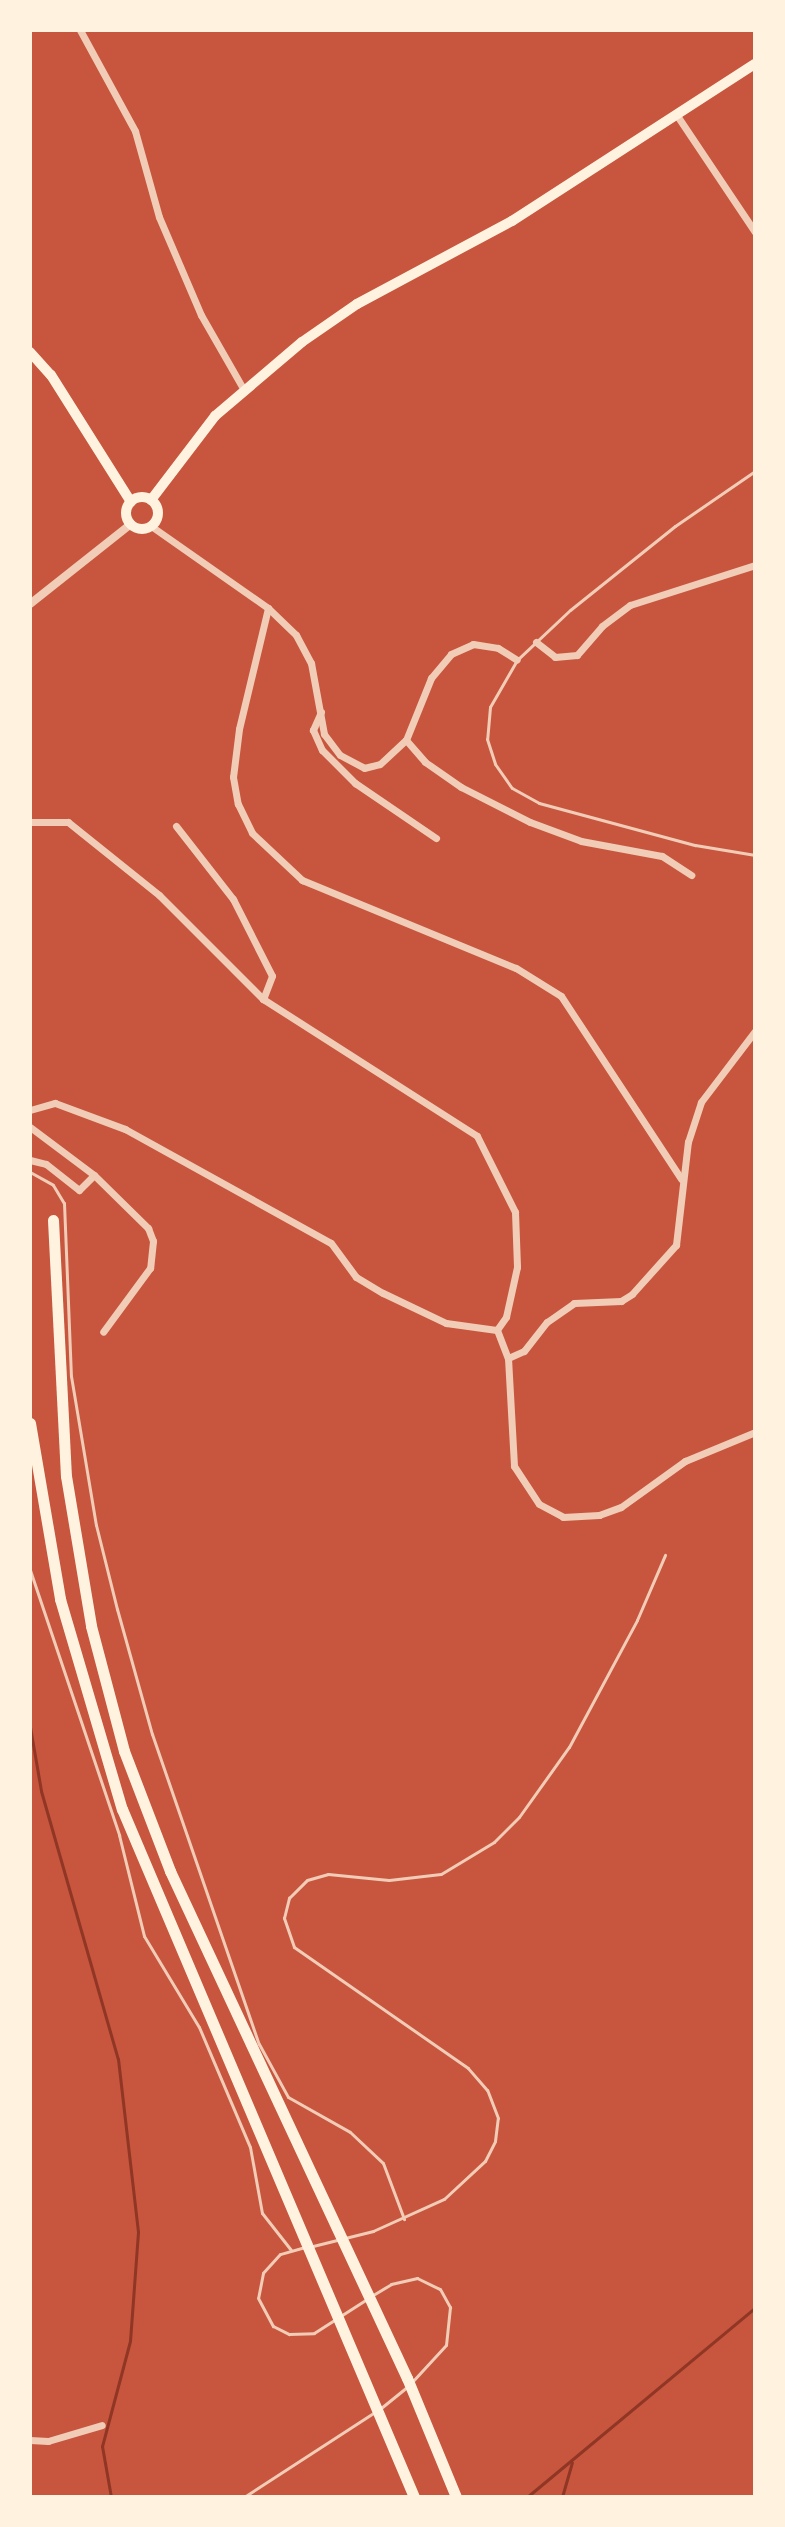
<!DOCTYPE html>
<style>
body{margin:0}
#map{position:relative;width:785px;height:2527px;overflow:hidden;background:#c8553d;font-family:"Alegreya Sans",sans-serif}
div>[style]{position:absolute}
.stream>*{height:3px;margin:-1.5px;padding:0 1.5px;transform-origin:1.5px;border-radius:1.5px;background:#8f3625}
.service>*{height:3px;margin:-1.5px;padding:0 1.5px;transform-origin:1.5px;border-radius:1.5px;background:#f1ccb7}
.minor>*{height:7px;margin:-3.5px;padding:0 3.5px;transform-origin:3.5px;border-radius:3.5px;background:#f1ccb7}
.tertiary>*{height:8px;margin:-4px;padding:0 4px;transform-origin:4px;border-radius:4px;background:#f1ccb7}
.primary>*{height:10px;margin:-5px;padding:0 5px;transform-origin:5px;border-radius:5px;background:#fff3e0}
.primary>.ring{margin:-5px;padding:0;box-sizing:content-box;background:none;border:10px solid #fff3e0;border-radius:50%}
.trunk>*{height:11px;margin:-5.5px;padding:0 5.5px;transform-origin:5.5px;border-radius:5.5px;background:#fff3e0}
span{translate:-50% -50%;white-space:nowrap;text-align:center;line-height:1.15;-webkit-text-stroke:7px #fff3e0;paint-order:stroke}
.frame{position:absolute;inset:0;border:32px solid #fff3e0;pointer-events:none}
</style>
<div id="map">
<div class="stream">
<div style="left:30px;top:1727px;width:65px;rotate:80.2deg"></div>
<div style="left:41px;top:1791px;width:279px;rotate:74deg"></div>
<div style="left:118px;top:2059px;width:174px;rotate:83.4deg"></div>
<div style="left:138px;top:2232px;width:109px;rotate:94.2deg"></div>
<div style="left:130px;top:2341px;width:109px;rotate:104.9deg"></div>
<div style="left:102px;top:2446px;width:52px;rotate:80deg"></div>
<div style="left:527px;top:2497px;width:296px;rotate:-39.7deg"></div>
<div style="left:562px;top:2497px;width:36px;rotate:-74deg"></div>
</div>
<div class="service">
<div style="left:755px;top:471px;width:97px;rotate:145.5deg"></div>
<div style="left:675px;top:526px;width:134px;rotate:141.3deg"></div>
<div style="left:570px;top:610px;width:73px;rotate:136.7deg"></div>
<div style="left:517px;top:660px;width:54px;rotate:119.9deg"></div>
<div style="left:490px;top:707px;width:32px;rotate:95deg"></div>
<div style="left:487px;top:739px;width:26px;rotate:72deg"></div>
<div style="left:495px;top:764px;width:29px;rotate:55deg"></div>
<div style="left:512px;top:788px;width:31px;rotate:29deg"></div>
<div style="left:539px;top:803px;width:162px;rotate:15.1deg"></div>
<div style="left:695px;top:845px;width:61px;rotate:9.5deg"></div>
<div style="left:30px;top:1172px;width:26px;rotate:29deg"></div>
<div style="left:53px;top:1185px;width:21px;rotate:59deg"></div>
<div style="left:64px;top:1203px;width:173px;rotate:87.7deg"></div>
<div style="left:71px;top:1376px;width:151px;rotate:80.5deg"></div>
<div style="left:96px;top:1525px;width:87px;rotate:76deg"></div>
<div style="left:117px;top:1609px;width:130px;rotate:74.4deg"></div>
<div style="left:152px;top:1734px;width:328px;rotate:71deg"></div>
<div style="left:259px;top:2044px;width:60px;rotate:61.3deg"></div>
<div style="left:288px;top:2097px;width:71px;rotate:29.4deg"></div>
<div style="left:350px;top:2132px;width:45px;rotate:43.2deg"></div>
<div style="left:383px;top:2163px;width:60px;rotate:69.4deg"></div>
<div style="left:30px;top:1570px;width:280px;rotate:71.4deg"></div>
<div style="left:119px;top:1835px;width:104px;rotate:76.1deg"></div>
<div style="left:144px;top:1936px;width:106px;rotate:58.9deg"></div>
<div style="left:199px;top:2027px;width:130px;rotate:67deg"></div>
<div style="left:250px;top:2147px;width:67px;rotate:79.7deg"></div>
<div style="left:262px;top:2213px;width:47px;rotate:51.9deg"></div>
<div style="left:313px;top:2246px;width:62px;rotate:-14deg"></div>
<div style="left:373px;top:2231px;width:78px;rotate:-24.3deg"></div>
<div style="left:444px;top:2199px;width:56px;rotate:-42.8deg"></div>
<div style="left:485px;top:2161px;width:22px;rotate:-63deg"></div>
<div style="left:495px;top:2141px;width:23px;rotate:-83deg"></div>
<div style="left:498px;top:2118px;width:30px;rotate:-111deg"></div>
<div style="left:487px;top:2090px;width:29px;rotate:-131deg"></div>
<div style="left:468px;top:2068px;width:212px;rotate:-145.2deg"></div>
<div style="left:294px;top:1947px;width:31px;rotate:-109deg"></div>
<div style="left:284px;top:1918px;width:21px;rotate:-76deg"></div>
<div style="left:289px;top:1898px;width:25px;rotate:-45deg"></div>
<div style="left:307px;top:1880px;width:22px;rotate:-16deg"></div>
<div style="left:328px;top:1874px;width:61px;rotate:5.6deg"></div>
<div style="left:389px;top:1880px;width:52px;rotate:-6.6deg"></div>
<div style="left:441px;top:1874px;width:62px;rotate:-31.1deg"></div>
<div style="left:494px;top:1842px;width:35px;rotate:-45deg"></div>
<div style="left:519px;top:1817px;width:86px;rotate:-54.5deg"></div>
<div style="left:569px;top:1747px;width:144px;rotate:-61.8deg"></div>
<div style="left:637px;top:1620px;width:71px;rotate:-66.7deg"></div>
<div style="left:305px;top:2247px;width:26px;rotate:164deg"></div>
<div style="left:280px;top:2254px;width:25px;rotate:132deg"></div>
<div style="left:263px;top:2273px;width:25px;rotate:101deg"></div>
<div style="left:258px;top:2298px;width:32px;rotate:62deg"></div>
<div style="left:273px;top:2326px;width:18px;rotate:27deg"></div>
<div style="left:289px;top:2334px;width:25px;rotate:-2deg"></div>
<div style="left:314px;top:2333px;width:63px;rotate:-32.7deg"></div>
<div style="left:373px;top:2295px;width:21px;rotate:-31deg"></div>
<div style="left:391px;top:2284px;width:27px;rotate:-13deg"></div>
<div style="left:417px;top:2278px;width:25px;rotate:26deg"></div>
<div style="left:440px;top:2289px;width:21px;rotate:61deg"></div>
<div style="left:450px;top:2307px;width:38px;rotate:96deg"></div>
<div style="left:446px;top:2345px;width:50px;rotate:132.6deg"></div>
<div style="left:381px;top:2408px;width:33px;rotate:-39deg"></div>
<div style="left:244px;top:2497px;width:156px;rotate:-33deg"></div>
</div>
<div class="minor">
<div style="left:80px;top:30px;width:115px;rotate:61.4deg"></div>
<div style="left:135px;top:131px;width:89px;rotate:74.4deg"></div>
<div style="left:159px;top:217px;width:107px;rotate:66.8deg"></div>
<div style="left:201px;top:315px;width:86px;rotate:60.2deg"></div>
<div style="left:676px;top:114px;width:142px;rotate:56.2deg"></div>
<div style="left:151px;top:526px;width:143px;rotate:35deg"></div>
<div style="left:268px;top:608px;width:39px;rotate:44deg"></div>
<div style="left:296px;top:635px;width:32px;rotate:62deg"></div>
<div style="left:311px;top:663px;width:72px;rotate:79.6deg"></div>
<div style="left:324px;top:734px;width:26px;rotate:53deg"></div>
<div style="left:340px;top:755px;width:27px;rotate:28deg"></div>
<div style="left:364px;top:768px;width:16px;rotate:-14deg"></div>
<div style="left:380px;top:764px;width:35px;rotate:-43deg"></div>
<div style="left:406px;top:740px;width:67px;rotate:-68deg"></div>
<div style="left:431px;top:678px;width:31px;rotate:-50deg"></div>
<div style="left:451px;top:654px;width:24px;rotate:-24deg"></div>
<div style="left:473px;top:644px;width:25px;rotate:9deg"></div>
<div style="left:498px;top:648px;width:22px;rotate:32deg"></div>
<div style="left:268px;top:608px;width:124px;rotate:103.5deg"></div>
<div style="left:239px;top:729px;width:48px;rotate:97.1deg"></div>
<div style="left:233px;top:777px;width:27px;rotate:80deg"></div>
<div style="left:238px;top:804px;width:32px;rotate:64deg"></div>
<div style="left:252px;top:833px;width:69px;rotate:43.2deg"></div>
<div style="left:302px;top:880px;width:231px;rotate:22.4deg"></div>
<div style="left:516px;top:968px;width:53px;rotate:31.9deg"></div>
<div style="left:561px;top:996px;width:219px;rotate:56.7deg"></div>
<div style="left:536px;top:642px;width:24px;rotate:38deg"></div>
<div style="left:555px;top:657px;width:22px;rotate:-5deg"></div>
<div style="left:577px;top:655px;width:38px;rotate:-49deg"></div>
<div style="left:602px;top:626px;width:35px;rotate:-37deg"></div>
<div style="left:630px;top:605px;width:131px;rotate:-17.7deg"></div>
<div style="left:321px;top:712px;width:20px;rotate:114deg"></div>
<div style="left:313px;top:730px;width:22px;rotate:66deg"></div>
<div style="left:322px;top:750px;width:47px;rotate:45deg"></div>
<div style="left:355px;top:783px;width:98px;rotate:34.2deg"></div>
<div style="left:406px;top:740px;width:29px;rotate:49deg"></div>
<div style="left:425px;top:762px;width:44px;rotate:34.8deg"></div>
<div style="left:461px;top:787px;width:77px;rotate:26.9deg"></div>
<div style="left:530px;top:822px;width:54px;rotate:20.4deg"></div>
<div style="left:581px;top:841px;width:82px;rotate:10.5deg"></div>
<div style="left:662px;top:856px;width:35px;rotate:33deg"></div>
<div style="left:30px;top:822px;width:38px"></div>
<div style="left:68px;top:822px;width:117px;rotate:38.7deg"></div>
<div style="left:159px;top:895px;width:147px;rotate:45deg"></div>
<div style="left:263px;top:999px;width:254px;rotate:32.6deg"></div>
<div style="left:477px;top:1136px;width:85px;rotate:63.4deg"></div>
<div style="left:515px;top:1212px;width:55px;rotate:87.9deg"></div>
<div style="left:517px;top:1267px;width:51px;rotate:102.4deg"></div>
<div style="left:506px;top:1317px;width:16px;rotate:125deg"></div>
<div style="left:176px;top:826px;width:93px;rotate:52deg"></div>
<div style="left:233px;top:899px;width:86px;rotate:63.1deg"></div>
<div style="left:272px;top:976px;width:25px;rotate:111deg"></div>
<div style="left:30px;top:1110px;width:26px;rotate:-16deg"></div>
<div style="left:55px;top:1103px;width:75px;rotate:20.4deg"></div>
<div style="left:125px;top:1129px;width:235px;rotate:29deg"></div>
<div style="left:331px;top:1243px;width:42px;rotate:53.7deg"></div>
<div style="left:356px;top:1277px;width:31px;rotate:31deg"></div>
<div style="left:383px;top:1293px;width:70px;rotate:25.5deg"></div>
<div style="left:446px;top:1323px;width:51px;rotate:7.8deg"></div>
<div style="left:497px;top:1330px;width:30px;rotate:69deg"></div>
<div style="left:508px;top:1358px;width:108px;rotate:86.8deg"></div>
<div style="left:514px;top:1466px;width:45px;rotate:56.7deg"></div>
<div style="left:539px;top:1504px;width:27px;rotate:28deg"></div>
<div style="left:563px;top:1517px;width:36px;rotate:-3deg"></div>
<div style="left:599px;top:1515px;width:23px;rotate:-20deg"></div>
<div style="left:621px;top:1507px;width:79px;rotate:-35.7deg"></div>
<div style="left:685px;top:1461px;width:76px;rotate:-22.5deg"></div>
<div style="left:30px;top:1127px;width:80px;rotate:36.9deg"></div>
<div style="left:94px;top:1175px;width:76px;rotate:44.5deg"></div>
<div style="left:148px;top:1228px;width:14px;rotate:69deg"></div>
<div style="left:153px;top:1241px;width:27px;rotate:96deg"></div>
<div style="left:150px;top:1268px;width:79px;rotate:126.3deg"></div>
<div style="left:30px;top:1160px;width:16px;rotate:14deg"></div>
<div style="left:46px;top:1164px;width:42px;rotate:38.2deg"></div>
<div style="left:79px;top:1190px;width:21px;rotate:-45deg"></div>
<div style="left:508px;top:1358px;width:17px;rotate:-24deg"></div>
<div style="left:524px;top:1351px;width:37px;rotate:-52deg"></div>
<div style="left:547px;top:1322px;width:33px;rotate:-35deg"></div>
<div style="left:574px;top:1303px;width:47px;rotate:-2.4deg"></div>
<div style="left:621px;top:1301px;width:13px;rotate:-32deg"></div>
<div style="left:632px;top:1294px;width:66px;rotate:-48.1deg"></div>
<div style="left:676px;top:1245px;width:104px;rotate:-83.4deg"></div>
<div style="left:688px;top:1142px;width:42px;rotate:-72deg"></div>
<div style="left:701px;top:1102px;width:89px;rotate:-52.7deg"></div>
<div style="left:30px;top:2440px;width:18px;rotate:3deg"></div>
<div style="left:48px;top:2441px;width:56px;rotate:-16.5deg"></div>
</div>
<div class="tertiary">
<div style="left:30px;top:604px;width:129px;rotate:-38.4deg"></div>
</div>
<div class="primary">
<div style="left:30px;top:352px;width:31px;rotate:48deg"></div>
<div style="left:51px;top:375px;width:150px;rotate:57.8deg"></div>
<div class="ring" style="left:126px;top:497px;width:22px;height:22px"></div>
<div style="left:151px;top:500px;width:106px;rotate:-52.7deg"></div>
<div style="left:215px;top:416px;width:114px;rotate:-40.4deg"></div>
<div style="left:302px;top:342px;width:67px;rotate:-34.6deg"></div>
<div style="left:357px;top:304px;width:176px;rotate:-28.2deg"></div>
<div style="left:512px;top:221px;width:289px;rotate:-32.9deg"></div>
</div>
<div class="trunk">
<div style="left:53px;top:1220px;width:256px;rotate:87.1deg"></div>
<div style="left:66px;top:1476px;width:152px;rotate:80.5deg"></div>
<div style="left:91px;top:1626px;width:129px;rotate:75.2deg"></div>
<div style="left:124px;top:1751px;width:129px;rotate:69deg"></div>
<div style="left:170px;top:1871px;width:560px;rotate:64.95deg"></div>
<div style="left:407px;top:2378px;width:129px;rotate:67.6deg"></div>
<div style="left:30px;top:1423px;width:179px;rotate:80.3deg"></div>
<div style="left:60px;top:1599px;width:219px;rotate:73.6deg"></div>
<div style="left:122px;top:1809px;width:747px;rotate:67deg"></div>
</div>
<div class="frame"></div>
</div>
